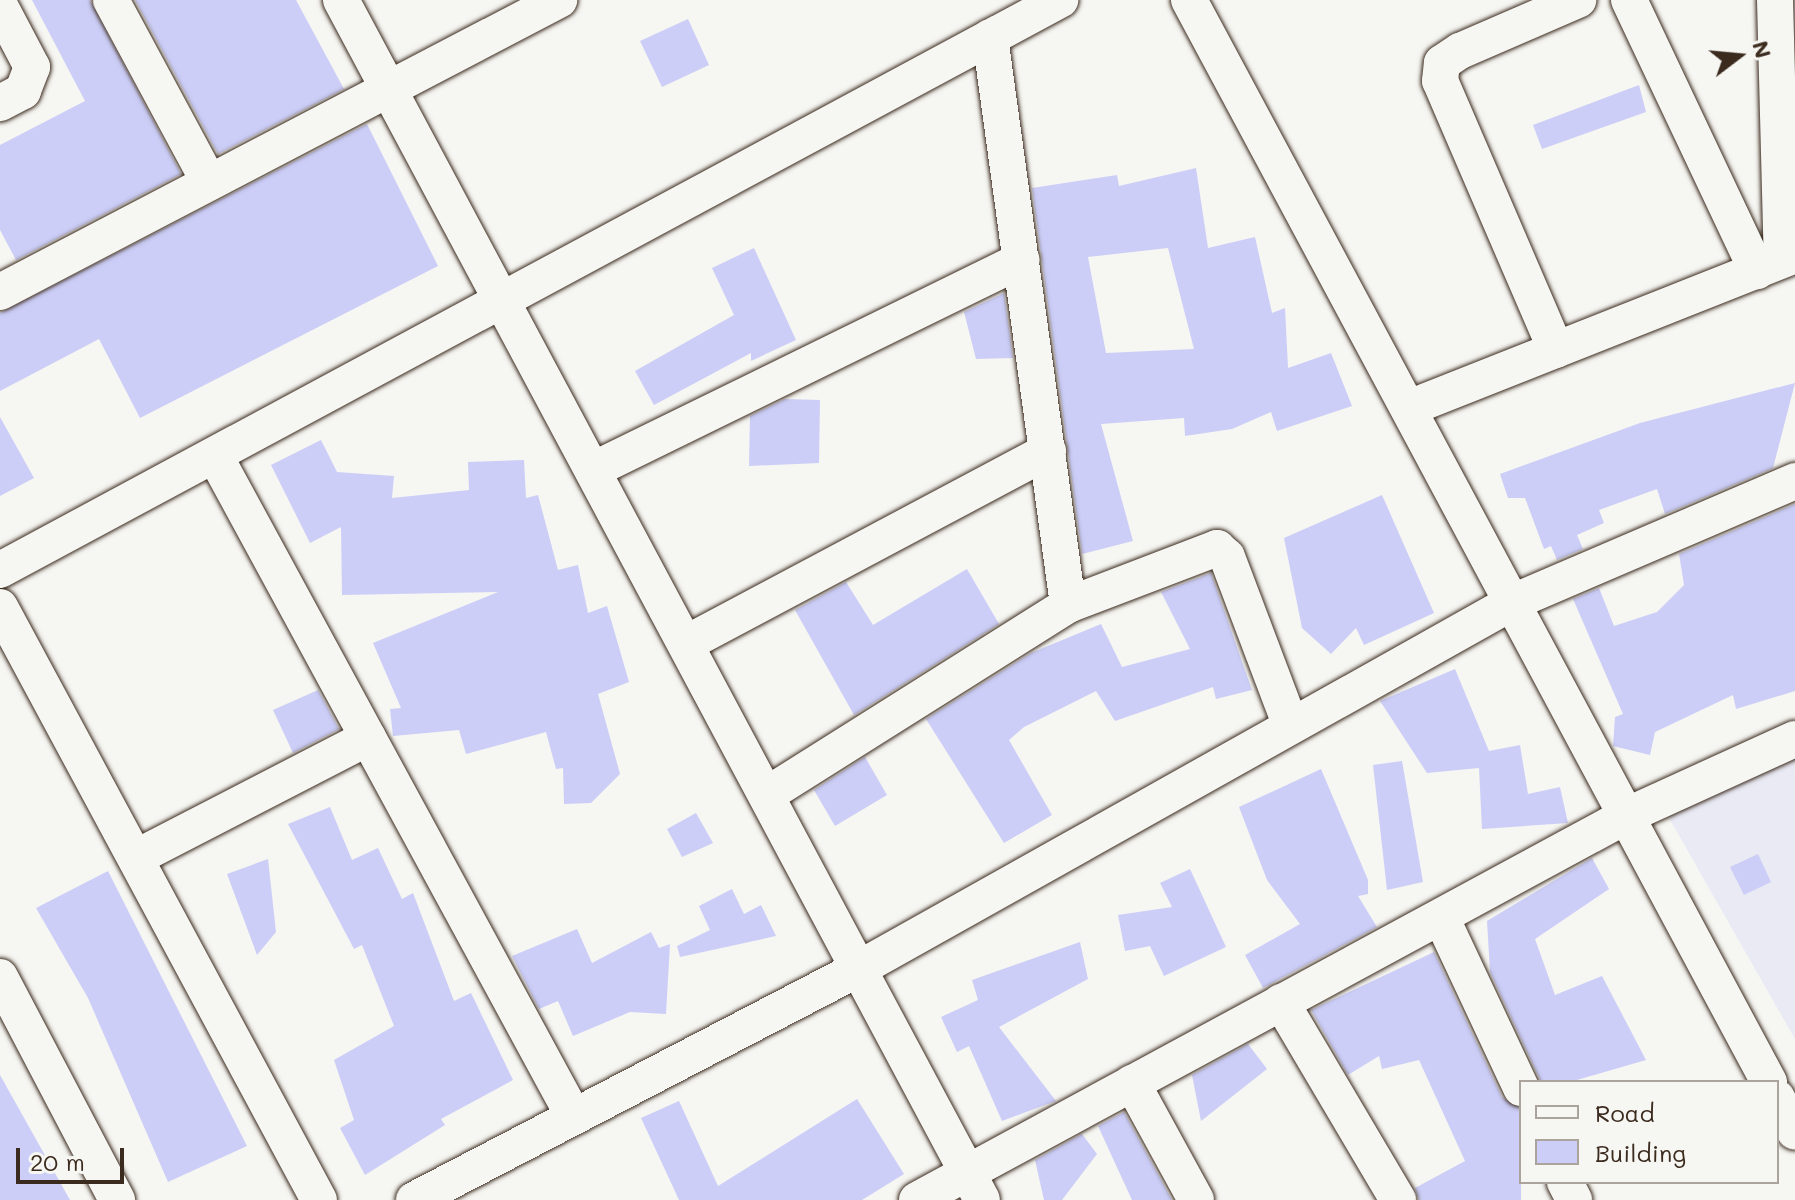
<!DOCTYPE html>
<style>
body{margin:0}
#map{position:relative;width:1795px;height:1200px;overflow:hidden;background:#f6f6f2;font-family:Mali,sans-serif}
div>[style]{position:absolute}
.built>*{inset:0;background:#e9eaf4}
.building>*{inset:0;background:#cccef7}
.roads{filter:drop-shadow(0 0 2px #3b2a1e) drop-shadow(0 0 2px #3b2a1e)}
.street>*{height:36px;margin:-18px;padding:0 18px;transform-origin:18px;border-radius:18px;background:#f6f6f2}
span{translate:-50% -50%;white-space:nowrap;text-align:center;line-height:1.15;-webkit-text-stroke:8px #f6f6f2;paint-order:stroke}
.legend{position:absolute;left:1519px;top:1080px;width:260px;height:104px;box-sizing:border-box;background:#f6f6f2;border:2px solid #aba49d;margin:0;padding:10px 14px;list-style:none;font-size:24px;color:#3b2a1e}
.legend li{display:flex;align-items:center;gap:16px;height:40px}
.legend b{width:40px;border:2px solid #aba49d}
.north{position:absolute;left:1699px;top:16px;width:80px;height:80px;-webkit-text-stroke:6px #f6f6f2;paint-order:stroke;rotate:74deg;font-size:22px;font-weight:700;line-height:32px;text-align:center;color:#3b2a1e}
.north::after{content:'';display:block;margin:auto;width:28px;height:36px;background:#3b2a1e;clip-path:polygon(50% 0,100% 100%,50% 72%,0 100%)}
.scale{position:absolute;left:16px;top:1148px;width:108px;height:36px;box-sizing:border-box;border:4px solid #3b2a1e;border-top:0;padding-left:10px;font-size:24px;line-height:28px;white-space:nowrap;color:#3b2a1e;-webkit-text-stroke:6px #f6f6f2;paint-order:stroke}
</style>
<div id="map">
<div class="built">
<div style="clip-path:polygon(1795px 759px,1795px 1039px,1665px 811px)"></div>
</div>
<div class="building">
<div style="clip-path:polygon(32px 0,90px 0,181px 174px,16px 260px,0 230px,0 145px,85px 101px)"></div>
<div style="clip-path:polygon(135px 0,296px 0,344px 89px,218px 154px)"></div>
<div style="clip-path:polygon(688px 19px,709px 65px,662px 87px,640px 41px)"></div>
<div style="clip-path:polygon(1639px 85px,1646px 112px,1542px 149px,1533px 125px)"></div>
<div style="clip-path:polygon(367px 124px,438px 266px,140px 418px,99px 339px,0 391px,0 313px)"></div>
<div style="clip-path:polygon(evenodd,1196px 168px,1208px 248px,1255px 237px,1272px 313px,1285px 308px,1288px 368px,1331px 353px,1352px 406px,1277px 431px,1271px 412px,1232px 429px,1185px 436px,1184px 418px,1101px 424px,1133px 541px,1082px 554px,1032px 188px,1117px 175px,1119px 186px,1196px 168px,1168px 248px,1194px 349px,1106px 353px,1088px 257px,1168px 248px)"></div>
<div style="clip-path:polygon(754px 248px,796px 340px,751px 361px,751px 353px,654px 405px,635px 371px,734px 315px,712px 268px)"></div>
<div style="clip-path:polygon(1004px 293px,1013px 358px,976px 359px,964px 312px)"></div>
<div style="clip-path:polygon(1795px 383px,1773px 468px,1665px 514px,1657px 489px,1599px 510px,1604px 523px,1577px 535px,1583px 549px,1557px 560px,1551px 546px,1544px 549px,1525px 498px,1508px 498px,1500px 474px,1640px 423px)"></div>
<div style="clip-path:polygon(785px 399px,820px 400px,819px 463px,749px 466px,750px 416px)"></div>
<div style="clip-path:polygon(0 417px,34px 478px,0 496px)"></div>
<div style="clip-path:polygon(321px 440px,337px 472px,394px 476px,392px 498px,469px 490px,468px 462px,524px 460px,526px 498px,538px 495px,558px 570px,578px 565px,588px 613px,607px 606px,629px 682px,598px 694px,620px 774px,591px 803px,564px 804px,563px 768px,556px 769px,546px 732px,466px 754px,459px 730px,393px 736px,390px 709px,401px 708px,373px 643px,498px 592px,342px 595px,341px 527px,310px 543px,271px 465px)"></div>
<div style="clip-path:polygon(1382px 495px,1434px 613px,1364px 645px,1356px 628px,1331px 654px,1302px 628px,1284px 538px)"></div>
<div style="clip-path:polygon(1795px 504px,1795px 691px,1736px 709px,1733px 695px,1655px 732px,1650px 755px,1613px 746px,1615px 717px,1623px 714px,1573px 599px,1599px 588px,1614px 626px,1657px 612px,1684px 585px,1679px 554px)"></div>
<div style="clip-path:polygon(967px 569px,999px 624px,854px 715px,795px 610px,846px 582px,873px 625px)"></div>
<div style="clip-path:polygon(1211px 573px,1252px 690px,1216px 699px,1213px 687px,1115px 721px,1096px 691px,1024px 727px,1009px 740px,1052px 815px,1004px 843px,926px 719px,1031px 653px,1101px 624px,1122px 667px,1190px 649px,1161px 592px)"></div>
<div style="clip-path:polygon(1455px 669px,1489px 751px,1520px 745px,1528px 794px,1560px 787px,1568px 823px,1482px 829px,1479px 768px,1427px 773px,1380px 701px)"></div>
<div style="clip-path:polygon(318px 690px,339px 729px,293px 753px,273px 710px)"></div>
<div style="clip-path:polygon(865px 757px,887px 795px,835px 826px,814px 790px)"></div>
<div style="clip-path:polygon(1402px 761px,1423px 882px,1387px 890px,1373px 765px)"></div>
<div style="clip-path:polygon(1321px 769px,1368px 880px,1368px 894px,1358px 896px,1377px 927px,1263px 988px,1245px 955px,1300px 924px,1267px 880px,1239px 807px)"></div>
<div style="clip-path:polygon(330px 807px,352px 860px,378px 848px,402px 899px,413px 893px,454px 1001px,471px 993px,513px 1080px,441px 1119px,445px 1125px,365px 1175px,340px 1128px,354px 1120px,334px 1060px,394px 1026px,362px 945px,354px 949px,288px 824px)"></div>
<div style="clip-path:polygon(696px 813px,713px 843px,682px 857px,667px 829px)"></div>
<div style="clip-path:polygon(1758px 854px,1771px 882px,1744px 895px,1730px 867px)"></div>
<div style="clip-path:polygon(1592px 858px,1609px 889px,1535px 939px,1555px 995px,1602px 976px,1646px 1060px,1570px 1082px,1541px 1082px,1490px 972px,1487px 921px)"></div>
<div style="clip-path:polygon(268px 859px,276px 932px,257px 955px,227px 874px)"></div>
<div style="clip-path:polygon(1190px 869px,1226px 947px,1164px 976px,1150px 946px,1125px 951px,1118px 915px,1172px 907px,1160px 883px)"></div>
<div style="clip-path:polygon(108px 871px,247px 1146px,168px 1182px,88px 998px,36px 908px)"></div>
<div style="clip-path:polygon(732px 889px,744px 914px,761px 905px,776px 936px,680px 957px,677px 946px,710px 930px,699px 906px)"></div>
<div style="clip-path:polygon(577px 929px,592px 963px,651px 932px,659px 948px,670px 944px,666px 1014px,630px 1012px,573px 1036px,558px 1001px,539px 1009px,512px 956px)"></div>
<div style="clip-path:polygon(1080px 942px,1088px 979px,999px 1027px,1056px 1101px,1002px 1121px,969px 1046px,957px 1052px,941px 1017px,978px 1000px,972px 980px)"></div>
<div style="clip-path:polygon(1434px 952px,1502px 1097px,1521px 1109px,1521px 1200px,1419px 1200px,1415px 1188px,1465px 1161px,1419px 1060px,1382px 1069px,1379px 1056px,1348px 1075px,1311px 1010px)"></div>
<div style="clip-path:polygon(1248px 1044px,1267px 1069px,1201px 1121px,1192px 1075px)"></div>
<div style="clip-path:polygon(0 1075px,70px 1200px,0 1200px)"></div>
<div style="clip-path:polygon(857px 1099px,904px 1174px,862px 1200px,679px 1200px,641px 1118px,679px 1101px,718px 1186px)"></div>
<div style="clip-path:polygon(1124px 1112px,1172px 1200px,1132px 1200px,1098px 1126px)"></div>
<div style="clip-path:polygon(1082px 1134px,1097px 1154px,1062px 1200px,1044px 1200px,1035px 1160px)"></div>
</div>
<div class="roads">
<div class="street">
<div style="left:111px;top:0;width:204px;rotate:61.7deg"></div>
<div style="left:341px;top:0;width:1360px;rotate:61.89deg"></div>
<div style="left:1189px;top:0;width:1228px;rotate:61.81deg"></div>
<div style="left:1629px;top:0;width:300px;rotate:64.7deg"></div>
<div style="left:1775px;top:0;width:260px;rotate:88.5deg"></div>
<div style="left:0;top:6px;width:69px;rotate:62.3deg"></div>
<div style="left:32px;top:67px;width:26px;rotate:111deg"></div>
<div style="left:23px;top:91px;width:26px;rotate:152deg"></div>
<div style="left:0;top:292px;width:631px;rotate:-27.58deg"></div>
<div style="left:1556px;top:350px;width:293px;rotate:-113.3deg"></div>
<div style="left:1440px;top:81px;width:18px;rotate:-84deg"></div>
<div style="left:1442px;top:63px;width:22px;rotate:-34deg"></div>
<div style="left:1460px;top:51px;width:129px;rotate:-23.4deg"></div>
<div style="left:1409px;top:408px;width:415px;rotate:-21.6deg"></div>
<div style="left:215px;top:456px;width:752px;rotate:61.49deg"></div>
<div style="left:595px;top:469px;width:475px;rotate:-26.1deg"></div>
<div style="left:0;top:570px;width:1204px;rotate:-28.27deg"></div>
<div style="left:1068px;top:605px;width:160px;rotate:-20.9deg"></div>
<div style="left:1217px;top:548px;width:13px;rotate:42deg"></div>
<div style="left:1227px;top:557px;width:175px;rotate:69.3deg"></div>
<div style="left:0;top:607px;width:673px;rotate:61.72deg"></div>
<div style="left:687px;top:643px;width:409px;rotate:-28deg"></div>
<div style="left:768px;top:794px;width:355px;rotate:-32.2deg"></div>
<div style="left:1068px;top:605px;width:573px;rotate:-97.82deg"></div>
<div style="left:137px;top:857px;width:260px;rotate:-27.3deg"></div>
<div style="left:1441px;top:917px;width:189px;rotate:64.9deg"></div>
<div style="left:0;top:977px;width:252px;rotate:62.3deg"></div>
<div style="left:1281px;top:1002px;width:230px;rotate:59.4deg"></div>
<div style="left:1132px;top:1083px;width:133px;rotate:61.3deg"></div>
<div style="left:1777px;top:1098px;width:38px;rotate:62deg"></div>
<div style="left:1565px;top:1182px;width:20px;rotate:63deg"></div>
<div style="left:414px;top:1200px;width:503px;rotate:-27.48deg"></div>
<div style="left:860px;top:968px;width:749px;rotate:-29.27deg"></div>
<div style="left:1513px;top:602px;width:307px;rotate:-23.2deg"></div>
<div style="left:917px;top:1200px;width:809px;rotate:-28.44deg"></div>
<div style="left:1628px;top:815px;width:183px;rotate:-24.5deg"></div>
</div>
</div>
<ul class="legend">
<li><b style="height:10px;background:#f6f6f2"></b>Road</li>
<li><b style="height:22px;background:#cccef7"></b>Building</li>
</ul>
<div class="north">N</div>
<div class="scale">20 m</div>
</div>
